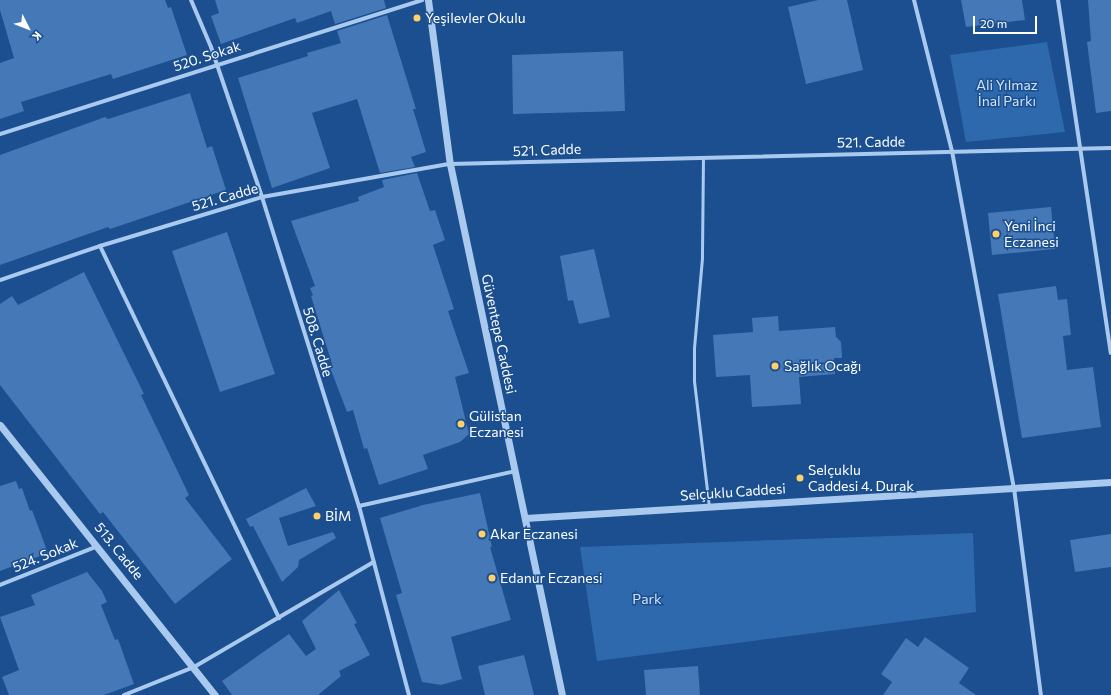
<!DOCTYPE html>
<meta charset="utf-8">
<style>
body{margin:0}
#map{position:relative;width:1111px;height:695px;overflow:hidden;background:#1b4f8f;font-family:Commissioner,sans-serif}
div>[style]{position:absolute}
.green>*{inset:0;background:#2e69ad}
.building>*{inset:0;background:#4478b7}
.service>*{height:3px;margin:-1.5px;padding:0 1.5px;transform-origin:1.5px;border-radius:1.5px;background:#a9c9ee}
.minor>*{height:4px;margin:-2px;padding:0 2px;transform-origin:2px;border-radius:2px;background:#a9c9ee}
.tertiary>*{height:7px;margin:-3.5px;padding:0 3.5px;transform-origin:3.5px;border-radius:3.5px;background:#a9c9ee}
.dots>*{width:11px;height:11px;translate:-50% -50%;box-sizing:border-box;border:2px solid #1b4f8f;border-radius:50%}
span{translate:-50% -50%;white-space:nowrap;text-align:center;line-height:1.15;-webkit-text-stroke:3px #1b4f8f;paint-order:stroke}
.poi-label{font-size:14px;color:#fff}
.left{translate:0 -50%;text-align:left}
.street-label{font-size:14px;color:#fff}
.park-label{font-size:14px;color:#cfe3fa}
.north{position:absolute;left:8px;top:8px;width:40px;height:40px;-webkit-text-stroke:3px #1b4f8f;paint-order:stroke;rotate:132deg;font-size:11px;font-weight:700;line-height:16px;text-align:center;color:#fff}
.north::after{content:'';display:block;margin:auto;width:14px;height:18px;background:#fff;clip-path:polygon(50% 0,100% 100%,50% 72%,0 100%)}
.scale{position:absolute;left:973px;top:16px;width:64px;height:18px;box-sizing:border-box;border:2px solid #fff;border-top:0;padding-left:5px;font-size:12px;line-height:14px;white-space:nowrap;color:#fff;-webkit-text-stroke:3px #1b4f8f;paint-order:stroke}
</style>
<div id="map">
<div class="green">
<div style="clip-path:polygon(1047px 42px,1065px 132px,966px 142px,950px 55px)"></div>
<div style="clip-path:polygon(973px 533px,976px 612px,597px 661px,580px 547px)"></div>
</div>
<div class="building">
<div style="clip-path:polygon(0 0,165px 0,168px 8px,171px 7px,187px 55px,113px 79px,111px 74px,21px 102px,24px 111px,0 119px,0 63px,14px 58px,0 10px)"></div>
<div style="clip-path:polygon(215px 0,384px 0,386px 8px,335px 24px,331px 11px,297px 23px,295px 18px,221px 44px,211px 16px,219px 13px)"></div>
<div style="clip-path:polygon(818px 0,847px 0,863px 70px,806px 84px,788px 7px)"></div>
<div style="clip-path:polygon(961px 0,1022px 0,1025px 20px,966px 27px)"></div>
<div style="clip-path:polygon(1088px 0,1111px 0,1111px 111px,1096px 113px,1087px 42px,1091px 41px)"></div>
<div style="clip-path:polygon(387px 15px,416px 109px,413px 109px,426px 152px,411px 157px,415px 167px,380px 173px,357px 99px,312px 113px,330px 168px,272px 188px,238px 78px,308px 56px,307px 53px,341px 43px,337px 31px)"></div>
<div style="clip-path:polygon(623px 51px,625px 111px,513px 114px,512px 55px)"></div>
<div style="clip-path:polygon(190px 93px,207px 148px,212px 146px,226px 190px,110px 229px,108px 227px,0 265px,0 155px,105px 117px,108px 119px)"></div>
<div style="clip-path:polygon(417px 173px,430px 211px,435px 210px,445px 240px,433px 245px,454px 309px,448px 311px,469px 373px,455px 377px,469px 434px,460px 442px,423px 455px,428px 469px,379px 485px,367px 448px,364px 449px,353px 410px,347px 412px,329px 365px,332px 364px,311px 296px,313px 295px,310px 288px,315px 286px,291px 221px,359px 201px,358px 197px,384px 187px,382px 180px)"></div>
<div style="clip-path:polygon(1051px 207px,1055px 249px,992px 255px,988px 213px)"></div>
<div style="clip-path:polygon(227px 232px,275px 374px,220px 392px,172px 251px)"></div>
<div style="clip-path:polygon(594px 249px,610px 317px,579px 324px,573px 300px,568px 301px,560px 256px)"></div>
<div style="clip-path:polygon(84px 272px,144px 394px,141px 395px,189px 495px,185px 498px,232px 559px,175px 604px,103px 512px,100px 514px,0 385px,0 304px,12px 296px,18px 305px)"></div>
<div style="clip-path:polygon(1056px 286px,1058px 300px,1067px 299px,1071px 335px,1063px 336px,1067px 370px,1093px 367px,1101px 427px,1022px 438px,998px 294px)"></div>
<div style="clip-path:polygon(778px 316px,779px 331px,835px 327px,836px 337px,841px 342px,842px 358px,834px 358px,835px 374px,799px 377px,801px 404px,752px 407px,750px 375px,716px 377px,713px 335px,753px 332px,752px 318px)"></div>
<div style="clip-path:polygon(16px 481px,19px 489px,22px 488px,30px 511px,32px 510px,48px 553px,0 571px,0 486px)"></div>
<div style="clip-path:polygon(306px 488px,316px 506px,279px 518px,288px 546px,333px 532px,336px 538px,299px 560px,298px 567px,282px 582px,253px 526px,250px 527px,246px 519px)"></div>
<div style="clip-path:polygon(480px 493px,492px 547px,490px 547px,511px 620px,451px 637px,462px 679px,441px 685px,422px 682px,396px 595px,402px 593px,380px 518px,423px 505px)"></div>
<div style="clip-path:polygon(1111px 534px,1111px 567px,1075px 572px,1070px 540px)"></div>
<div style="clip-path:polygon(87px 572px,102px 591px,107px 602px,101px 605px,115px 640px,118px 639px,134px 684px,104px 695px,9px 695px,2px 677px,19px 670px,0 617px,35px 605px,31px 595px)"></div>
<div style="clip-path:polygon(339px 590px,357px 623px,354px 624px,370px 655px,339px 671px,341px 676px,318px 695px,232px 695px,222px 681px,289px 634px,306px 656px,316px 649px,302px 621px)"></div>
<div style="clip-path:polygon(925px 637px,969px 668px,959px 683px,976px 695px,883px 695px,892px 682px,881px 674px,906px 638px,918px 647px)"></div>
<div style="clip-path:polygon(524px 655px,534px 695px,485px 695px,478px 666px)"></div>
<div style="clip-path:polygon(698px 666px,700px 695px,646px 695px,644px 670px)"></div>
</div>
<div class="service">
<div style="left:703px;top:157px;width:101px;rotate:90.6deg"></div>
<div style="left:702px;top:258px;width:90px;rotate:95.1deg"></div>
<div style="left:694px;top:348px;width:33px;rotate:90deg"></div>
<div style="left:694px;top:381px;width:126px;rotate:83.2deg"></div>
</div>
<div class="minor">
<div style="left:191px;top:0;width:51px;rotate:66.9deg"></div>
<div style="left:211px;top:47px;width:158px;rotate:71.2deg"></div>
<div style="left:262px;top:197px;width:324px;rotate:72.6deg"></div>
<div style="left:359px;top:506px;width:196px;rotate:75.2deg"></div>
<div style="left:914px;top:0;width:156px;rotate:75.9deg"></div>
<div style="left:952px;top:151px;width:343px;rotate:79.6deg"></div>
<div style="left:1014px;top:488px;width:209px;rotate:82.6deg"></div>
<div style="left:1058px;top:0;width:357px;rotate:81.5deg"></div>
<div style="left:0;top:134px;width:443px;rotate:-17.6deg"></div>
<div style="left:100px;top:246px;width:413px;rotate:64.3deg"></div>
<div style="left:0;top:280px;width:106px;rotate:-18.8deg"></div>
<div style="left:100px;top:246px;width:169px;rotate:-16.8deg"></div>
<div style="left:262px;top:197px;width:191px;rotate:-10deg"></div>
<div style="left:450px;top:164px;width:661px;rotate:-1.39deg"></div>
<div style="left:359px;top:506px;width:160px;rotate:-12.6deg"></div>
<div style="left:0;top:585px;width:105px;rotate:-21.7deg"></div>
<div style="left:124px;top:695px;width:75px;rotate:-21.8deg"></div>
<div style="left:194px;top:667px;width:208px;rotate:-30.3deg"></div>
</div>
<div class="tertiary">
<div style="left:428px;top:0;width:165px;rotate:82.4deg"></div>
<div style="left:450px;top:164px;width:543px;rotate:78.09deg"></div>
<div style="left:0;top:425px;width:345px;rotate:51.5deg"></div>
<div style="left:525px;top:518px;width:587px;rotate:-3.52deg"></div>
</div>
<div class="dots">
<div style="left:417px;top:18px;background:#ffd166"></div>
<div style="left:996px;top:234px;background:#ffd166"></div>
<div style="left:775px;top:366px;background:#ffd166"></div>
<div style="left:461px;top:424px;background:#ffd166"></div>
<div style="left:800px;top:478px;background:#ffd166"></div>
<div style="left:317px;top:516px;background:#ffd166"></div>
<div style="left:482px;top:534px;background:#ffd166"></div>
<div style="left:492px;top:578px;background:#ffd166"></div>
</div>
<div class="poi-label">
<span class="left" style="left:425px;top:18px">Yeşilevler Okulu</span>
<span class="left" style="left:1004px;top:234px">Yeni İnci<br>Eczanesi</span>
<span class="left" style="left:784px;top:366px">Sağlık Ocağı</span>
<span class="left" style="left:469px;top:424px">Gülistan<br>Eczanesi</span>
<span class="left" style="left:808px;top:478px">Selçuklu<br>Caddesi 4. Durak</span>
<span class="left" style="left:325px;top:516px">BİM</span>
<span class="left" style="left:490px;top:534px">Akar Eczanesi</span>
<span class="left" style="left:500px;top:578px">Edanur Eczanesi</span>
</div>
<div class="street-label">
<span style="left:207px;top:56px;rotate:-18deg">520. Sokak</span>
<span style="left:871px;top:142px;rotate:-1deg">521. Cadde</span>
<span style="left:547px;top:150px;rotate:-2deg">521. Cadde</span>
<span style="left:225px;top:197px;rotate:-16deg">521. Cadde</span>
<span style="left:499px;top:334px;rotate:78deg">Güventepe Caddesi</span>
<span style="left:318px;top:342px;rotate:73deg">508. Cadde</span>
<span style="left:733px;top:492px;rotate:-4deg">Selçuklu Caddesi</span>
<span style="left:119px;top:551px;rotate:51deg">513. Cadde</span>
<span style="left:45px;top:555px;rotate:-22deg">524. Sokak</span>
</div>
<div class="park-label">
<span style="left:1007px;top:93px">Ali Yılmaz<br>İnal Parkı</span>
<span style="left:647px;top:599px">Park</span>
</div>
<div class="north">K</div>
<div class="scale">20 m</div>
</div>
